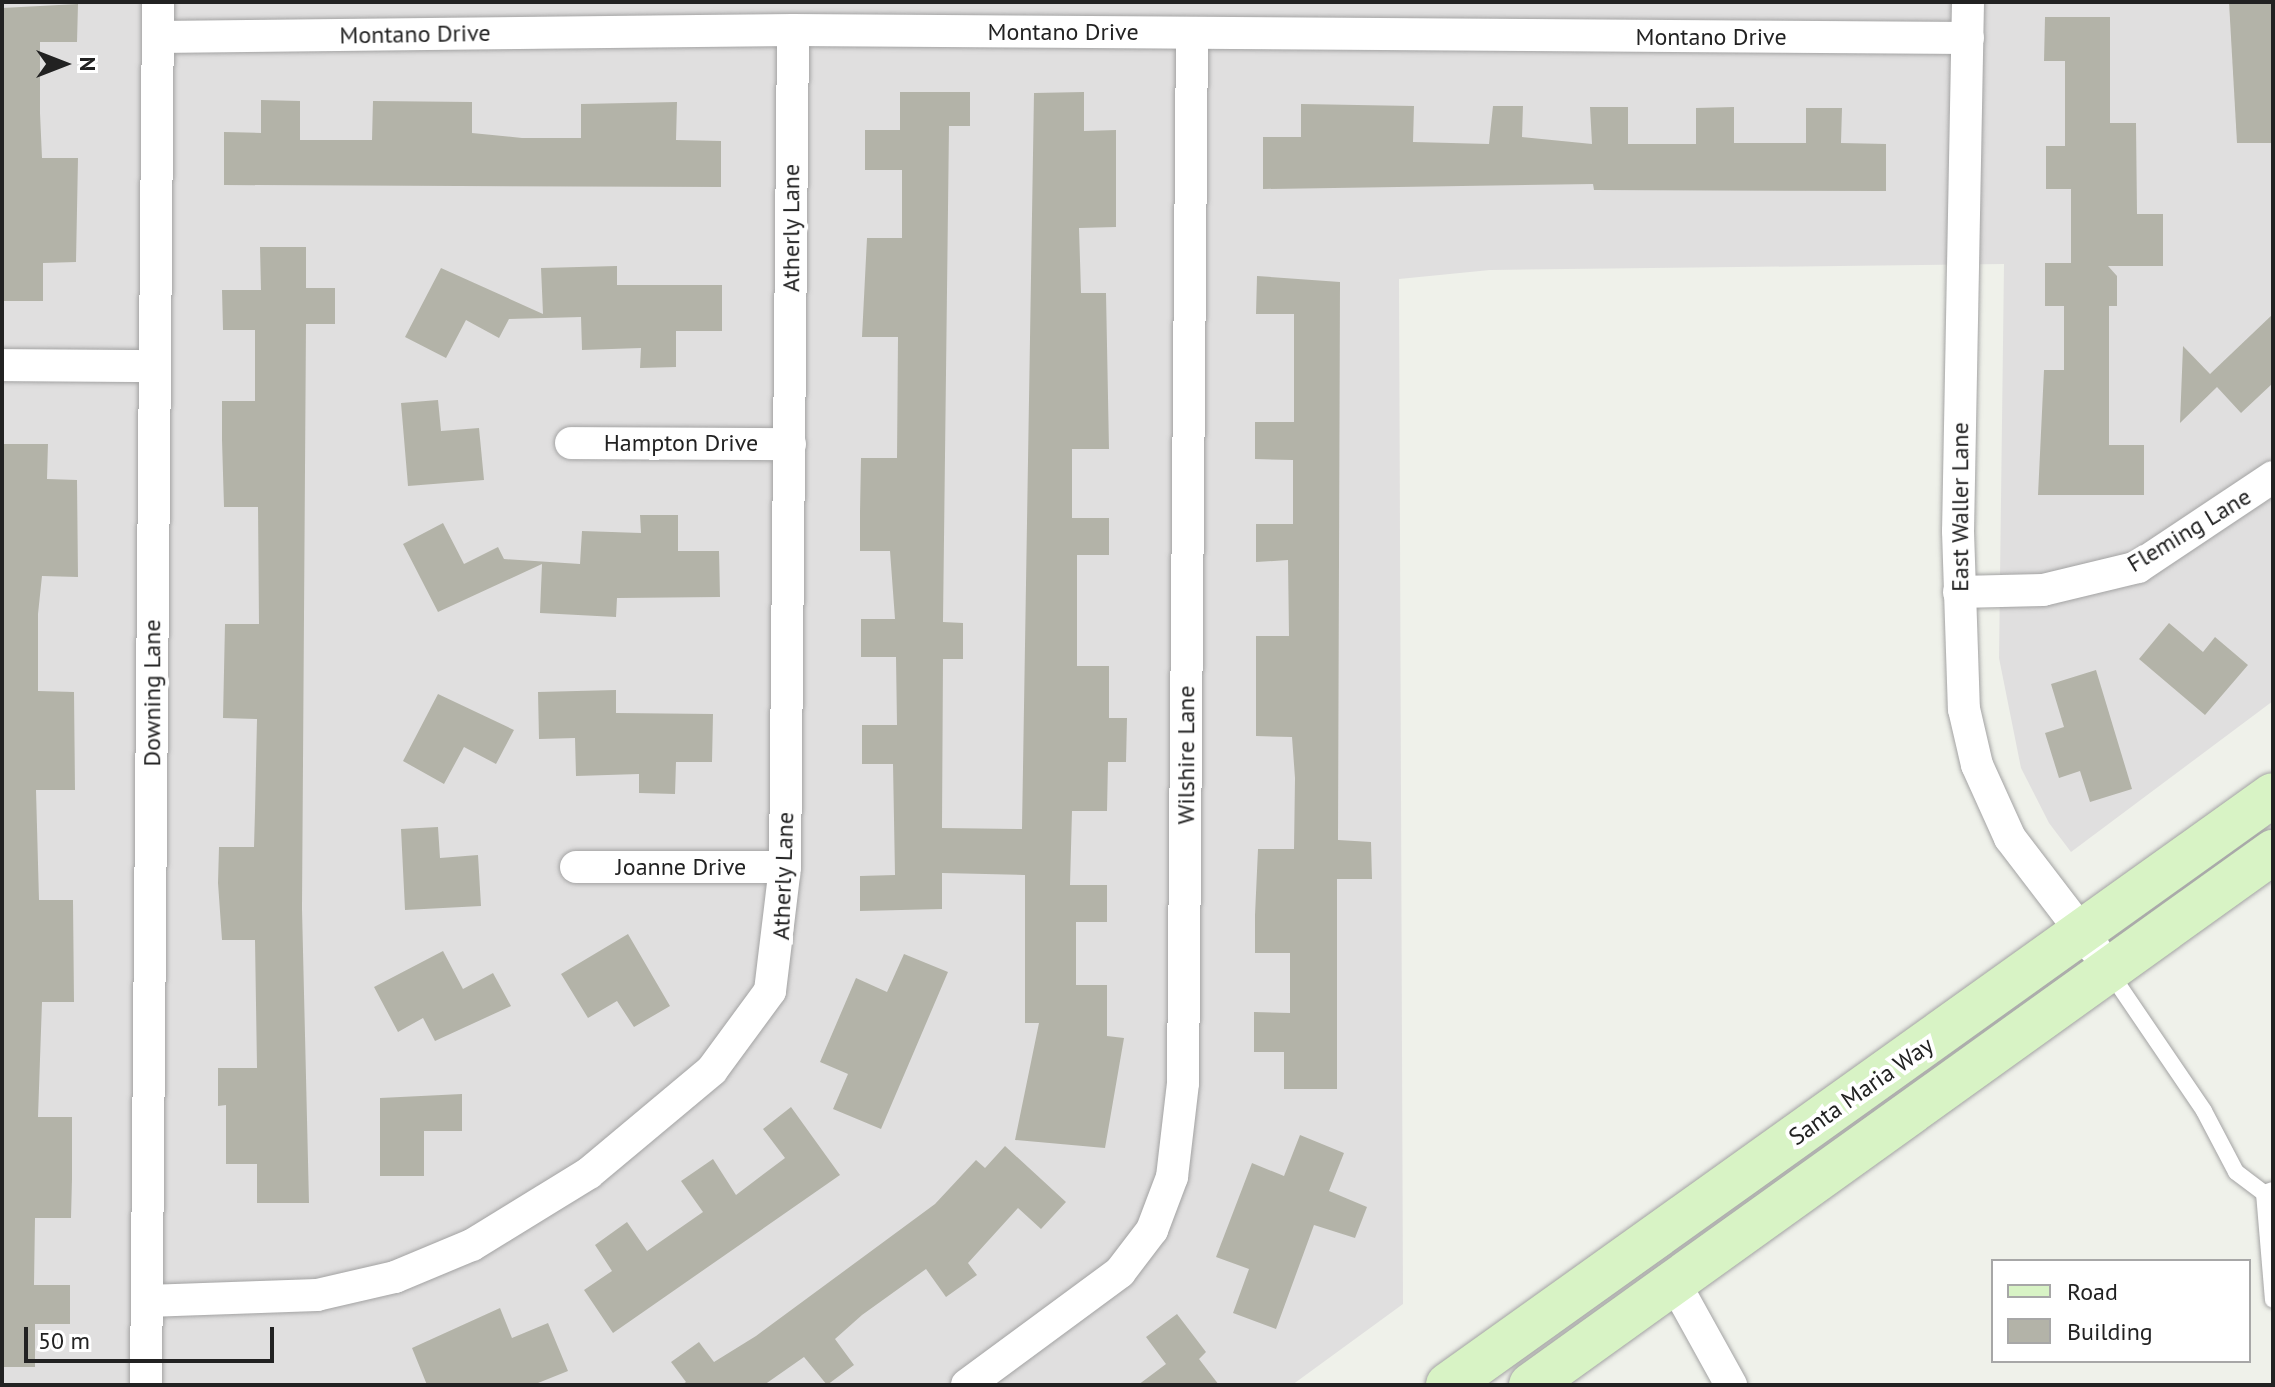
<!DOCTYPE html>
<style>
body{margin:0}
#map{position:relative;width:2275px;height:1387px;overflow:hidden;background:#eff1ea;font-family:"PT Sans",sans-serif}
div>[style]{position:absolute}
.residential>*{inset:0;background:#e0dfdf}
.building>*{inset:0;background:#b3b3a8}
.roads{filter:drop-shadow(0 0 2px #a3a3a3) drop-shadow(0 0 2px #a3a3a3)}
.service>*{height:16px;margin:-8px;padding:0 8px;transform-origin:8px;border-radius:8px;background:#fff}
.minor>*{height:32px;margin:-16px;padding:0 16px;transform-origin:16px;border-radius:16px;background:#fff}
.secondary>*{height:44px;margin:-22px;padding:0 22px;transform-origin:22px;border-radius:22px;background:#d8f3c5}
span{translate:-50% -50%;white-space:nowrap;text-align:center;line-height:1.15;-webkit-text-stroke:8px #fff;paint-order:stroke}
.street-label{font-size:24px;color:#222}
.frame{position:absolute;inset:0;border:4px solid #222;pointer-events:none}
.legend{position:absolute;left:1991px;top:1259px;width:260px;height:104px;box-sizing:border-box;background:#fff;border:2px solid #a7a7a7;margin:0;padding:10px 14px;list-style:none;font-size:24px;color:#222}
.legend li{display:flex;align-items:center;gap:16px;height:40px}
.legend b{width:40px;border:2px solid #a7a7a7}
.north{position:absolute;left:24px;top:24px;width:80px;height:80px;-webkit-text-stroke:6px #fff;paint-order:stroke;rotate:90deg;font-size:22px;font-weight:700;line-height:32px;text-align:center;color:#222}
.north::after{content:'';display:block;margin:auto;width:28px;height:36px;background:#222;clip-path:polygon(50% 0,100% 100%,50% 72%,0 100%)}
.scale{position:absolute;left:24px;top:1327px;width:250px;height:36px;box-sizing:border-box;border:4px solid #222;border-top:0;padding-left:10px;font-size:24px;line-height:28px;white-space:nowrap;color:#222;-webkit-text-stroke:6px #fff;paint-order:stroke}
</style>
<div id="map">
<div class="residential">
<div style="clip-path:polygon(2px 2px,2273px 2px,2273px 701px,2071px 852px,2049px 823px,2021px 768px,1999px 658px,2004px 264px,1490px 270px,1399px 279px,1403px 1304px,1292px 1385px,2px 1385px)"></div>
</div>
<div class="building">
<div style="clip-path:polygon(2229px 2px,2273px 2px,2273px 143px,2237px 143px)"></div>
<div style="clip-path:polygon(78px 4px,77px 42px,40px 42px,40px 113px,42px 158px,78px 158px,76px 262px,43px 263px,43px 301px,2px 301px,2px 8px)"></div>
<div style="clip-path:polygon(2045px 17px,2110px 17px,2110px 123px,2136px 123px,2137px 214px,2163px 214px,2163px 266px,2108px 266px,2117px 276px,2117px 306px,2109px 306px,2109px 445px,2144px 445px,2144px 495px,2038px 495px,2044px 370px,2064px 370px,2064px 306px,2045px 306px,2045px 263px,2071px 263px,2071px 189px,2046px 189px,2046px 146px,2065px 146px,2065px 61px,2044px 61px)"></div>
<div style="clip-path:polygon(900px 92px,970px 92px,970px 126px,949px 126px,943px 622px,963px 623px,963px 659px,943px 659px,942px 828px,1022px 829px,1034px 93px,1084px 92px,1084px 131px,1116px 130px,1116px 227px,1079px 228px,1081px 293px,1106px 293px,1109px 449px,1072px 449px,1072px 518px,1109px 518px,1109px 555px,1077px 555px,1077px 666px,1109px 666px,1109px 718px,1127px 718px,1126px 762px,1108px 762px,1107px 811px,1072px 811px,1070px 885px,1107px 885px,1107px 922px,1076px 922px,1076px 985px,1107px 985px,1107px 1036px,1124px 1038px,1105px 1148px,1015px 1140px,1039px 1023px,1025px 1023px,1025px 875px,942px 873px,942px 909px,860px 911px,860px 876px,895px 875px,893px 764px,862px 764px,862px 725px,897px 725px,896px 657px,861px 657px,861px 619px,895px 619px,890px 551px,860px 551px,860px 512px,861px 458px,897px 458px,898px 337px,862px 337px,867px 238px,902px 238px,902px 170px,865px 170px,865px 130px,900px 130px)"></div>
<div style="clip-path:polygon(261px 100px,300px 101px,300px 140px,372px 140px,373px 101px,472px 102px,472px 133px,522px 138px,581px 138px,581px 104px,677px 102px,676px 140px,721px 141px,721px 187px,224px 185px,224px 132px,261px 133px)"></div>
<div style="clip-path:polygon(1301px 104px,1414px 106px,1413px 142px,1489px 144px,1493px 106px,1523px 106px,1522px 137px,1592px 144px,1590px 107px,1628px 107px,1628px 144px,1696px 144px,1696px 108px,1734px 107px,1734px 143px,1806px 143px,1806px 108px,1842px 108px,1841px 143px,1886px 144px,1886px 191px,1594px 190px,1593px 184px,1263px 189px,1263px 137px,1301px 137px)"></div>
<div style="clip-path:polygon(260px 247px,306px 247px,306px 288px,335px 288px,335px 324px,306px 324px,302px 909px,309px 1203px,257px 1203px,257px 1164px,226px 1164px,226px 1105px,218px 1106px,218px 1068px,257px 1068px,255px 940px,222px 940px,218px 883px,219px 847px,254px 847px,255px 811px,257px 719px,223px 718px,225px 624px,259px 624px,258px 507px,224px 507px,222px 440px,222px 401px,255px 401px,255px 330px,223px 330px,222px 290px,261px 290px)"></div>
<div style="clip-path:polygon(617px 266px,617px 285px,722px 285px,722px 331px,676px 331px,676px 367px,640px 368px,641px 348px,582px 350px,581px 317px,509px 319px,499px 338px,466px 320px,446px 358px,405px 337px,441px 268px,543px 314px,541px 268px)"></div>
<div style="clip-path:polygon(1257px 276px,1340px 282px,1338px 840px,1371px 842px,1372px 879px,1337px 879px,1337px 1089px,1284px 1089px,1284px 1052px,1254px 1052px,1254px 1012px,1290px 1013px,1290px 953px,1255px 953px,1255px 915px,1258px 849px,1294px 849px,1295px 778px,1292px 737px,1256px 736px,1256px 636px,1289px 636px,1288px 560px,1256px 562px,1256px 524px,1293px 524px,1293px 460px,1255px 459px,1255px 422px,1294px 422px,1294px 314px,1256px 314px)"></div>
<div style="clip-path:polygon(2273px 314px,2273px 383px,2241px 413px,2217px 387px,2180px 423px,2183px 346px,2210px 374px)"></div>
<div style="clip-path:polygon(438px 400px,441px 431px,479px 428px,484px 480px,408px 486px,401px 403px)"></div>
<div style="clip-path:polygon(2px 444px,48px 444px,47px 479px,77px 480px,78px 577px,42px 576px,38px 614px,38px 691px,74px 692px,75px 790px,36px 790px,39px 900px,73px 900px,74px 1002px,42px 1002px,38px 1117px,72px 1117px,72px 1179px,71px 1218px,35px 1218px,34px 1285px,70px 1285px,70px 1324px,35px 1324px,35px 1367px,2px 1367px)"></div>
<div style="clip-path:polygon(640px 515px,678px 515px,678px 551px,719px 551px,720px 597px,617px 598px,616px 617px,540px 613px,542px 564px,438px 612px,403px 544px,443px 523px,464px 564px,498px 547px,504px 559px,580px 564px,582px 531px,641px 533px)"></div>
<div style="clip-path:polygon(2169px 623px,2203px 652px,2215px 637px,2248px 665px,2205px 715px,2139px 659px)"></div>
<div style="clip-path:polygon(2096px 670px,2132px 789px,2090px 802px,2080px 771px,2059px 778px,2045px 733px,2064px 727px,2051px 684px)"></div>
<div style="clip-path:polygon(616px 690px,616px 713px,713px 714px,712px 762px,676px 762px,675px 794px,639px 793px,639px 774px,576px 776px,575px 738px,539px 739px,538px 692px)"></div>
<div style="clip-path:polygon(438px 694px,514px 730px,496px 764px,464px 747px,444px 784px,403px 761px)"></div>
<div style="clip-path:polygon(438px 827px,440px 858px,478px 855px,481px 906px,405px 910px,401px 829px)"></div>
<div style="clip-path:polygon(628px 934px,670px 1006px,634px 1027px,617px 1001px,588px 1018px,561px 974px)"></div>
<div style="clip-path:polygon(443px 951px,463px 989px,493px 973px,511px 1006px,435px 1041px,423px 1018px,398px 1032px,374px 987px)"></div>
<div style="clip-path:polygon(904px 954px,948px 972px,881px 1129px,833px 1109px,848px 1074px,820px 1062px,856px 978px,887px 992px)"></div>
<div style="clip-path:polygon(462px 1094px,462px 1131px,424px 1131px,424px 1176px,380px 1176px,380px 1098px)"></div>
<div style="clip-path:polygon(791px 1107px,840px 1175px,613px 1333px,584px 1290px,612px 1271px,595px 1245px,627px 1222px,647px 1251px,703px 1212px,681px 1181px,713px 1159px,736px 1195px,785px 1158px,763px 1129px)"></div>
<div style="clip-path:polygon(1300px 1135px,1344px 1153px,1329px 1191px,1367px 1207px,1355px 1238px,1314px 1225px,1276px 1329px,1233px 1313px,1249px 1269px,1216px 1257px,1252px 1163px,1284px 1176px)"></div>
<div style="clip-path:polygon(1005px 1146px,1066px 1202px,1041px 1229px,1018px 1208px,968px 1263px,977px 1275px,946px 1297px,926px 1269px,862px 1315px,835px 1339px,854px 1365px,827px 1385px,804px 1357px,764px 1385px,681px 1385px,686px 1382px,671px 1362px,699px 1342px,714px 1362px,756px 1336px,935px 1204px,976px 1160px,985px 1168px)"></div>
<div style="clip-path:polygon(500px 1308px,512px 1338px,548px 1323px,568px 1371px,533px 1385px,427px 1385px,412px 1348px)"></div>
<div style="clip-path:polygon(1177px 1314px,1206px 1352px,1199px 1359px,1219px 1385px,1138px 1385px,1166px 1364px,1146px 1337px)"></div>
</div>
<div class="roads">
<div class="service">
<div style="left:2109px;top:971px;width:169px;rotate:55.8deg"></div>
<div style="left:2204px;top:1111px;width:69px;rotate:62.3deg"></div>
<div style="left:2236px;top:1172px;width:35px;rotate:37deg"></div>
<div style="left:2264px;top:1193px;width:9px;rotate:-18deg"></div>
<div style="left:2264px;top:1193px;width:107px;rotate:85.2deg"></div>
</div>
<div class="minor">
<div style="left:1968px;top:2px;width:529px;rotate:91.08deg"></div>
<div style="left:1958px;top:531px;width:178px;rotate:88.1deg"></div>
<div style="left:1964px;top:709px;width:57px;rotate:76.9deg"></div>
<div style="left:1977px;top:765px;width:80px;rotate:65.7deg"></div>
<div style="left:2010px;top:838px;width:140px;rotate:52.6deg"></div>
<div style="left:158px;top:37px;width:635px;rotate:-0.63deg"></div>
<div style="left:793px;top:30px;width:1175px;rotate:0.39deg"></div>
<div style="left:2px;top:365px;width:152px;rotate:0.4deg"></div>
<div style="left:571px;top:443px;width:219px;rotate:0.3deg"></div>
<div style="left:1959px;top:592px;width:84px;rotate:-1.4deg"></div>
<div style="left:2043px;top:590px;width:98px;rotate:-13.6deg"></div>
<div style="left:2138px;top:567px;width:162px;rotate:-33.7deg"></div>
<div style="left:576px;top:867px;width:209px"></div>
<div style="left:1674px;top:1282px;width:118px;rotate:61deg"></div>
<div style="left:147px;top:1301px;width:170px;rotate:-2deg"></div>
<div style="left:317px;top:1295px;width:80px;rotate:-13deg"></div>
<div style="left:395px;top:1277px;width:83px;rotate:-22.6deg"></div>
<div style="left:472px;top:1245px;width:137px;rotate:-31.6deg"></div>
<div style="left:589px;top:1173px;width:160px;rotate:-39.9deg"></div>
<div style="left:712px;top:1070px;width:98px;rotate:-53.7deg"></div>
<div style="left:770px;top:991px;width:125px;rotate:-83.1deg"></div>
<div style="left:785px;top:867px;width:837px;rotate:-89.45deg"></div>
<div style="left:146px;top:1385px;width:1383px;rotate:-89.5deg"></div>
<div style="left:967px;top:1385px;width:190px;rotate:-36.4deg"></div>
<div style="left:1120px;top:1272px;width:53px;rotate:-52.7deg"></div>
<div style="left:1152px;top:1230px;width:57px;rotate:-69.3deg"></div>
<div style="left:1172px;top:1177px;width:95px;rotate:-83.3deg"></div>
<div style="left:1183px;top:1083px;width:1050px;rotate:-89.51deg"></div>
</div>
<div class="secondary">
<div style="left:1448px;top:1385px;width:1014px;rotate:-35.57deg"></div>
<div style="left:1531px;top:1385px;width:914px;rotate:-35.69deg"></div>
</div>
</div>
<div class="street-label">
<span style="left:1063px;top:32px">Montano Drive</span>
<span style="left:415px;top:34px;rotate:-1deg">Montano Drive</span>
<span style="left:1711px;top:37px">Montano Drive</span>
<span style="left:791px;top:228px;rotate:-90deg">Atherly Lane</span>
<span style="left:681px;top:443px">Hampton Drive</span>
<span style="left:1960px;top:507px;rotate:-90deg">East Waller Lane</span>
<span style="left:2189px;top:530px;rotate:-31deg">Fleming Lane</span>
<span style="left:152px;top:693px;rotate:-90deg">Downing Lane</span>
<span style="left:1186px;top:755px;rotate:-90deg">Wilshire Lane</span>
<span style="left:681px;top:867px">Joanne Drive</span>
<span style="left:783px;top:876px;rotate:-88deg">Atherly Lane</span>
<span style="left:1861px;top:1091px;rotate:-35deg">Santa Maria Way</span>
</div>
<div class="frame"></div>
<ul class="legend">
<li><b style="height:10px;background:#d8f3c5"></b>Road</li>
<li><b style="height:22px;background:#b3b3a8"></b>Building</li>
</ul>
<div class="north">N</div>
<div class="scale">50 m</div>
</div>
